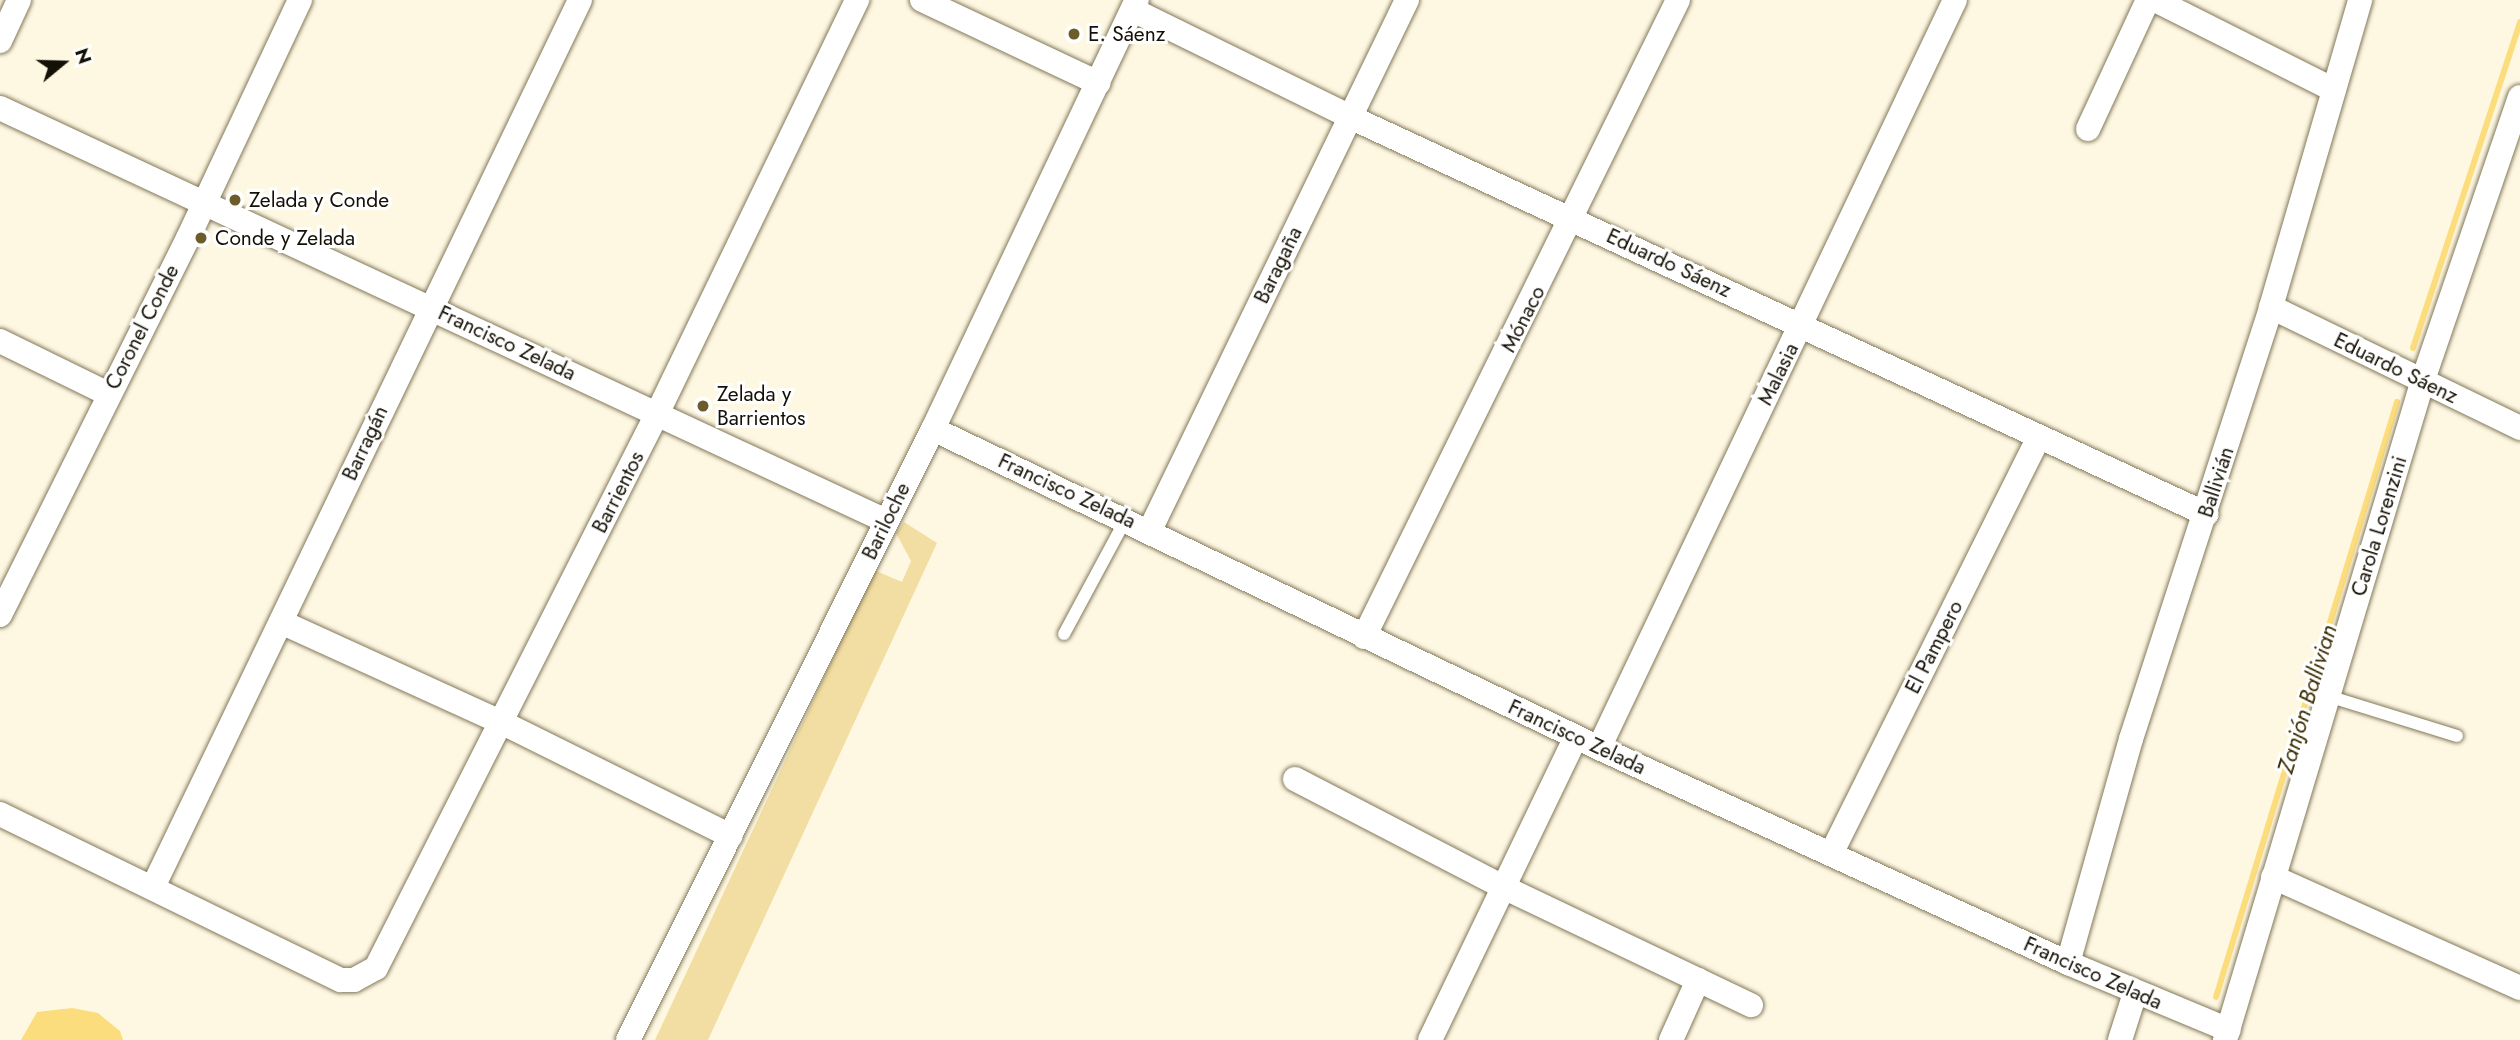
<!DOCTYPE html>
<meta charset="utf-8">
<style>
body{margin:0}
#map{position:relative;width:2520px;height:1040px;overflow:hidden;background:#fef8e3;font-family:Jost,sans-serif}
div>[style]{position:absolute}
.green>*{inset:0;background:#f2dea2}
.water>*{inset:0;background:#fcdd7d}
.stream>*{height:6px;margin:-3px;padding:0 3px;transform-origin:3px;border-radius:3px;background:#fcdd7d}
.roads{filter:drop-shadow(0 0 2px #827859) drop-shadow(0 0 2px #827859)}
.service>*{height:12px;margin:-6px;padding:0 6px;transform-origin:6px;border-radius:6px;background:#fff}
.minor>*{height:24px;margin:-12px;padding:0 12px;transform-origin:12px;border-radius:12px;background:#fff}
.dots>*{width:19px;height:19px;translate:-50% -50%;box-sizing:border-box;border:4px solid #fff;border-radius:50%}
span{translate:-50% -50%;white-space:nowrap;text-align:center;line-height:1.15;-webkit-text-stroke:6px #fff;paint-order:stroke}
.poi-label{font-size:21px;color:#141005}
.left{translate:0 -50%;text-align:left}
.street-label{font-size:21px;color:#141005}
.water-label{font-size:23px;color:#3a2e02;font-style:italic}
.north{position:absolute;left:28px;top:28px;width:70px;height:70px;-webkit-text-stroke:5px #fff;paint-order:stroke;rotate:71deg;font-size:19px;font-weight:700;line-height:28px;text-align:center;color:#141005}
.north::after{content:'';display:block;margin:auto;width:24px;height:32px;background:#141005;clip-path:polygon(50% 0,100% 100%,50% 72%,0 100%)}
</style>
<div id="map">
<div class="green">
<div style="clip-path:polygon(904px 522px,937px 543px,708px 1040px,655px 1040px,874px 570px,902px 582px,911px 561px,896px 533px)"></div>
</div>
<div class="water">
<div style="clip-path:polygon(72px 1008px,98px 1013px,120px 1031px,123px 1040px,21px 1040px,37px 1012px)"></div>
</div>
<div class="stream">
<div style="left:2413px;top:348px;width:343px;rotate:-71.8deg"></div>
<div style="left:2216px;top:997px;width:622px;rotate:-73.08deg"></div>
</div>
<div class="roads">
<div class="service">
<div style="left:1064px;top:634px;width:131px;rotate:-61.7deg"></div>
<div style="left:2328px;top:696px;width:135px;rotate:17.2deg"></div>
</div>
<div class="minor">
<div style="left:922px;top:0;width:195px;rotate:25.2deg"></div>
<div style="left:2155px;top:0;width:200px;rotate:26.7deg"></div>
<div style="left:1133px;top:10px;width:242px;rotate:26.2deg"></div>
<div style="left:1350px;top:117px;width:944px;rotate:24.88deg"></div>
<div style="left:0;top:41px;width:45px;rotate:-65.1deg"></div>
<div style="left:0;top:108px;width:978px;rotate:24.99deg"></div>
<div style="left:2088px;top:129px;width:142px;rotate:-65.1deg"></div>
<div style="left:2271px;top:307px;width:277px;rotate:25.9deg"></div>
<div style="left:0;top:341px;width:120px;rotate:26.1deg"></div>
<div style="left:933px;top:429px;width:738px;rotate:25.59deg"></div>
<div style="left:1599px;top:748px;width:516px;rotate:24.63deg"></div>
<div style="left:2068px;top:963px;width:174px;rotate:22.6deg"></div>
<div style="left:1150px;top:530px;width:589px;rotate:-64.13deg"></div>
<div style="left:0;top:615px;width:421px;rotate:-63.5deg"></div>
<div style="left:188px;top:238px;width:263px;rotate:-64.8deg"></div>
<div style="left:281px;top:622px;width:244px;rotate:24.5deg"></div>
<div style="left:503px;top:723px;width:254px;rotate:26.4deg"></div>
<div style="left:1364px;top:637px;width:710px;rotate:-63.76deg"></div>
<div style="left:1599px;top:748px;width:828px;rotate:-64.55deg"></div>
<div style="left:1295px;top:779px;width:232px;rotate:27.4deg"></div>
<div style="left:1501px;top:886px;width:277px;rotate:25.5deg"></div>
<div style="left:0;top:814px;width:379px;rotate:26deg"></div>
<div style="left:341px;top:980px;width:13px"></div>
<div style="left:354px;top:980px;width:25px;rotate:-29deg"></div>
<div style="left:376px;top:968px;width:623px;rotate:-63.11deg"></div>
<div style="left:658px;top:412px;width:458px;rotate:-64.2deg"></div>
<div style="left:1831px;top:854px;width:464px;rotate:-63.5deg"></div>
<div style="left:2273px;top:877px;width:271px;rotate:24.2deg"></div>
<div style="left:153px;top:887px;width:984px;rotate:-64.29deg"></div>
<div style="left:2068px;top:963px;width:233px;rotate:-74.3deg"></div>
<div style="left:2131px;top:739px;width:454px;rotate:-72deg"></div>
<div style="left:2271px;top:307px;width:320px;rotate:-73.8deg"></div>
<div style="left:628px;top:1040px;width:683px;rotate:-63.47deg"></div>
<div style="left:933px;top:429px;width:475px;rotate:-64.6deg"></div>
<div style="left:1430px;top:1040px;width:336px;rotate:-64.3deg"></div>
<div style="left:1671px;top:1040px;width:66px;rotate:-65.8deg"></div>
<div style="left:2120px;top:1040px;width:49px;rotate:-72.3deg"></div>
<div style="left:2225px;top:1040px;width:689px;rotate:-73.3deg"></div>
<div style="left:2423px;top:380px;width:299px;rotate:-71.1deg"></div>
</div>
</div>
<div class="dots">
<div style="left:1074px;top:34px;background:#6b5c29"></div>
<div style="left:235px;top:200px;background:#6b5c29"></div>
<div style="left:201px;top:238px;background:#6b5c29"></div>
<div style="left:703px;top:406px;background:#6b5c29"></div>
</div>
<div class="poi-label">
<span class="left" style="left:1088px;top:34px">E. Sáenz</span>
<span class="left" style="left:249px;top:200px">Zelada y Conde</span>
<span class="left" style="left:215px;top:238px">Conde y Zelada</span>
<span class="left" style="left:717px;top:406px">Zelada y<br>Barrientos</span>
</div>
<div class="street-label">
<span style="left:1669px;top:263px;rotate:25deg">Eduardo Sáenz</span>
<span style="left:1278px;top:265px;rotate:-64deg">Baragaña</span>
<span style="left:1523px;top:319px;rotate:-63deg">Mónaco</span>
<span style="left:142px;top:327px;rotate:-63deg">Coronel Conde</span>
<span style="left:507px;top:343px;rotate:25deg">Francisco Zelada</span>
<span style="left:2396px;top:368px;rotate:26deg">Eduardo Sáenz</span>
<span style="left:1778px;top:374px;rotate:-64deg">Malasia</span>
<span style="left:365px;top:443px;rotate:-65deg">Barragán</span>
<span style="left:2216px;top:482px;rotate:-72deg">Ballivián</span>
<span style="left:1067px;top:491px;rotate:25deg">Francisco Zelada</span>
<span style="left:618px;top:492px;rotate:-63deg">Barrientos</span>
<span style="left:886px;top:521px;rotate:-64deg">Bariloche</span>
<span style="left:2379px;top:526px;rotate:-73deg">Carola Lorenzini</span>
<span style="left:1934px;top:647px;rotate:-63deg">El Pampero</span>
<span style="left:1577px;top:737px;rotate:25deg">Francisco Zelada</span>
<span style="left:2093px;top:973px;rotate:24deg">Francisco Zelada</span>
</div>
<div class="water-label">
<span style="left:2307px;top:699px;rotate:-73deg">Zanjón Ballivian</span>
</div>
<div class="north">N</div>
</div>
